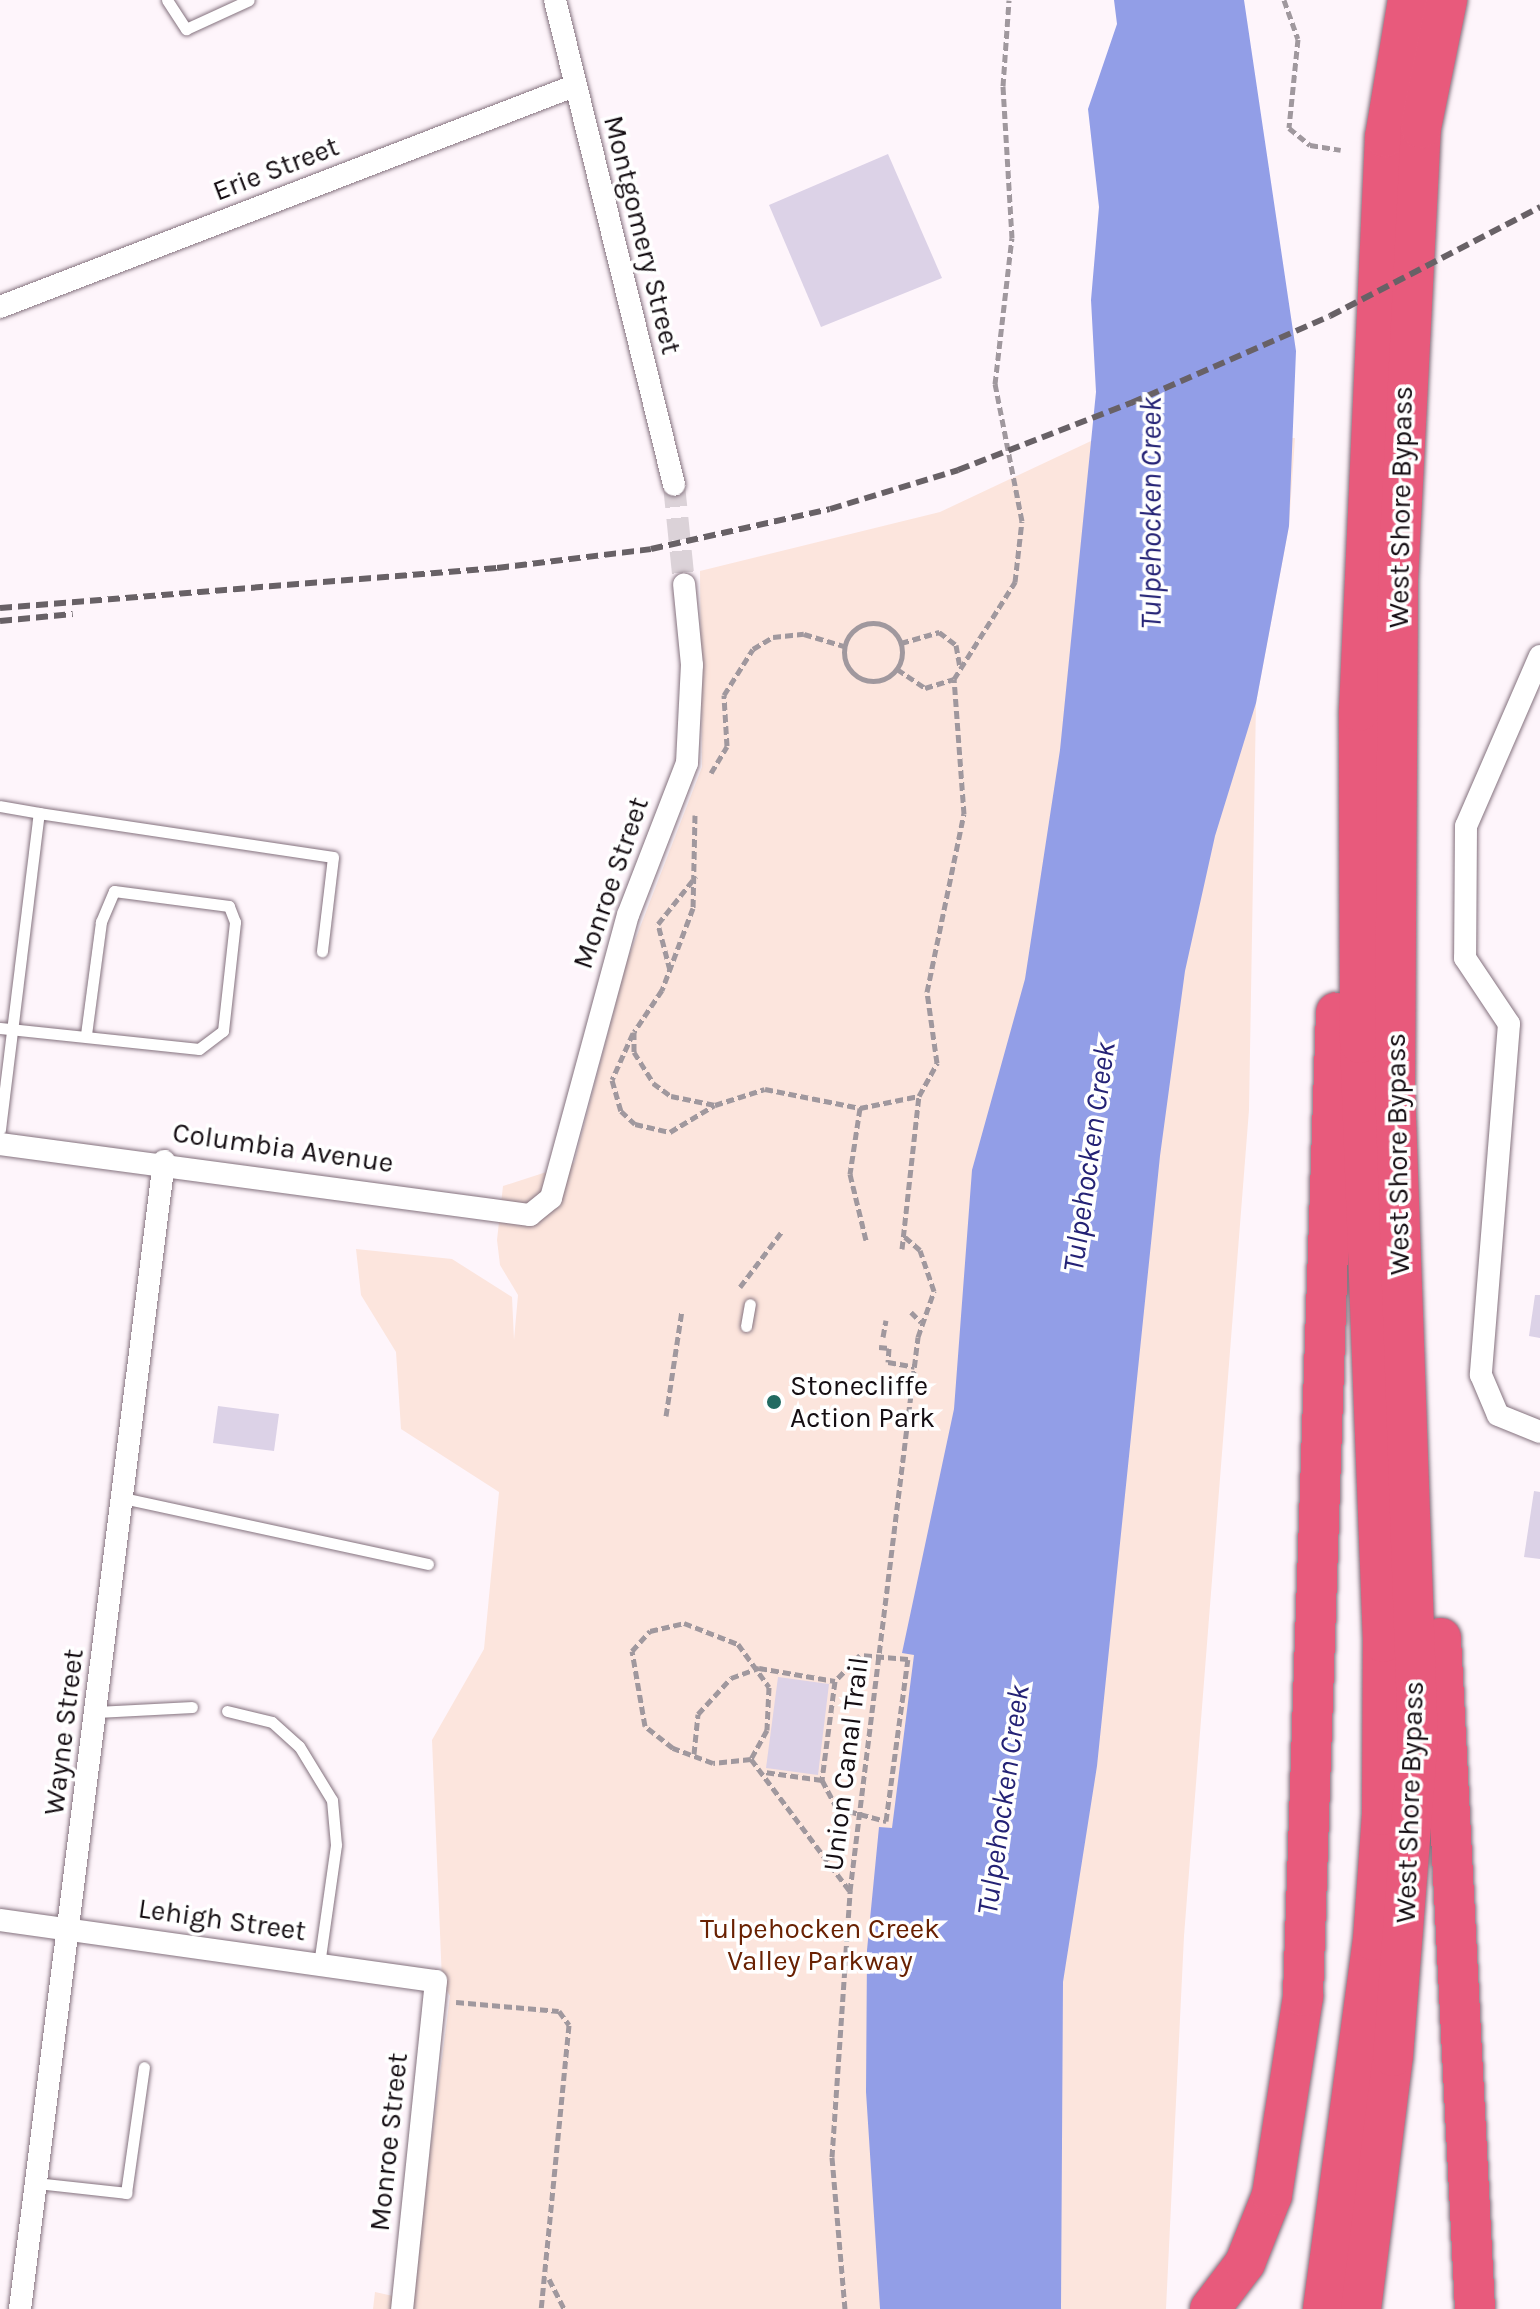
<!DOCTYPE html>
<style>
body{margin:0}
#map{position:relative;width:1540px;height:2309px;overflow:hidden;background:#fef5fb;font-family:Karla,sans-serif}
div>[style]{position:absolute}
.green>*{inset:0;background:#fce5dd}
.water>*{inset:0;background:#929ee7}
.building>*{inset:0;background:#dcd2e7}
.minor-tunnel>*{height:22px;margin-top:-11px;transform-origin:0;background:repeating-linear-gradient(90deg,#dbd2d8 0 22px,transparent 0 33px)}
.path>*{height:5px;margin-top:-2.5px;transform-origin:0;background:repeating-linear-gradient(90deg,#a0989e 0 8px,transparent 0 12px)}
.path>.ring{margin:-2.5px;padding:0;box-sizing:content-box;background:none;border:5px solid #a0989e;border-radius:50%}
.roads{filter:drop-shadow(0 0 2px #84727e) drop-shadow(0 0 2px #84727e)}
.service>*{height:11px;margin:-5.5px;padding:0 5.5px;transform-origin:5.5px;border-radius:5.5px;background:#fff}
.minor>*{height:22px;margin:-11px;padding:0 11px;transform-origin:11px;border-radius:11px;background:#fff}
.motorway>*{height:40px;margin:-20px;padding:0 20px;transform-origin:20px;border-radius:20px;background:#e85a7c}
.rail>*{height:6px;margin-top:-3px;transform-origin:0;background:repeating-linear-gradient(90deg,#686166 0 12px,transparent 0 18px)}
.dots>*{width:22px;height:22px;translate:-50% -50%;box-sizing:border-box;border:4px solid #fff;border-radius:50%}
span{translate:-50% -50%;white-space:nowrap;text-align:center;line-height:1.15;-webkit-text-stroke:7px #fff;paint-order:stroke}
.street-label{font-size:28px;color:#150e13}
.poi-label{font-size:28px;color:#150e13}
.left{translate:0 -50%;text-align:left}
.park-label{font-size:28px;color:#692102}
.water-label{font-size:30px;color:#242275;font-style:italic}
</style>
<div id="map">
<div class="green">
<div style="clip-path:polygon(1295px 438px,1289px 526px,1256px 703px,1249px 1110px,1184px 1936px,1166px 2309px,373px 2309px,375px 2292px,411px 2300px,450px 1996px,442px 1981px,432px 1740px,484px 1649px,499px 1492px,401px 1429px,396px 1352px,361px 1295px,356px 1249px,452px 1259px,512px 1297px,514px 1340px,518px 1295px,500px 1265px,497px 1240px,503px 1186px,574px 1163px,627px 961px,702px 767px,700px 571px,940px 512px,1091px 441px)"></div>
</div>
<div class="water">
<div style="clip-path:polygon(1114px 0,1244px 0,1296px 351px,1289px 526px,1256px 703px,1215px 836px,1185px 971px,1160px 1156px,1097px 1766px,1063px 1982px,1061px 2309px,880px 2309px,866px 2092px,867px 1950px,879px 1827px,892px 1828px,914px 1655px,902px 1653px,954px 1409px,972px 1170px,1025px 979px,1060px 750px,1096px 392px,1091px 300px,1099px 207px,1088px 109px,1117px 24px)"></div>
</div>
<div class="building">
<div style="clip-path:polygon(888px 154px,942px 278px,821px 327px,769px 205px)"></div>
<div style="clip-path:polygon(1535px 1295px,1540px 1295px,1540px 1338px,1529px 1336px)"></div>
<div style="clip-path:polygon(218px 1406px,279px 1414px,274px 1451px,213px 1443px)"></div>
<div style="clip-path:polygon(1534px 1491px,1540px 1492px,1540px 1559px,1524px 1557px)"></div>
<div style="clip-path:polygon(778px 1677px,829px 1684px,818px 1775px,766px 1768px)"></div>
</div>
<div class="minor-tunnel">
<div style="left:674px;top:485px;width:100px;rotate:84.2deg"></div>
</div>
<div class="path">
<div style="left:1284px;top:0;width:41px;rotate:70.3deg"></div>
<div style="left:1298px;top:39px;width:89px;rotate:95.8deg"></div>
<div style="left:1289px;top:128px;width:27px;rotate:39deg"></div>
<div style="left:1310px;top:145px;width:31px;rotate:9deg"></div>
<div class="ring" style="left:844px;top:623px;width:53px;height:53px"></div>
<div style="left:901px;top:643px;width:40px;rotate:-16deg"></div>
<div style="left:939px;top:632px;width:21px;rotate:37deg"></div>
<div style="left:956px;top:645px;width:23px;rotate:80deg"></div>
<div style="left:897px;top:669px;width:34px;rotate:34deg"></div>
<div style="left:925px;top:688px;width:30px;rotate:-17deg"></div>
<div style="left:711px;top:773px;width:31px;rotate:-59deg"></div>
<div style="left:727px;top:746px;width:51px;rotate:-93.4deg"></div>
<div style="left:724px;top:695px;width:54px;rotate:-57.8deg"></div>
<div style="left:753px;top:649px;width:23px;rotate:-31deg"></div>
<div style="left:773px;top:637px;width:31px;rotate:-6deg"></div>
<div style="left:804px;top:634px;width:42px;rotate:16.7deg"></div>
<div style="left:695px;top:815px;width:93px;rotate:91.2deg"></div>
<div style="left:693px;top:908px;width:88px;rotate:110.7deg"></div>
<div style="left:662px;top:990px;width:50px;rotate:123.7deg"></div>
<div style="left:634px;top:1032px;width:20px;rotate:90deg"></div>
<div style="left:634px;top:1052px;width:36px;rotate:58deg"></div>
<div style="left:653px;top:1083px;width:22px;rotate:36deg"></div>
<div style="left:671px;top:1096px;width:45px;rotate:11.6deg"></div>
<div style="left:715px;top:1105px;width:52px;rotate:-17.7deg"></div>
<div style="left:765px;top:1089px;width:97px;rotate:11.3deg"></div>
<div style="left:860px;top:1108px;width:60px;rotate:-11.5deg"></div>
<div style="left:670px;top:970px;width:48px;rotate:-104.6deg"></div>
<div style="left:658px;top:924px;width:61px;rotate:-51.6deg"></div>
<div style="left:633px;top:1033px;width:51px;rotate:114.1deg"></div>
<div style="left:612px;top:1080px;width:32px;rotate:74deg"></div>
<div style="left:621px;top:1111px;width:19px;rotate:43deg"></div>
<div style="left:635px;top:1124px;width:36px;rotate:13deg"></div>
<div style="left:670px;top:1132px;width:52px;rotate:-31deg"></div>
<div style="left:860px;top:1108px;width:67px;rotate:98.6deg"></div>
<div style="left:850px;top:1174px;width:68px;rotate:76.4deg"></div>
<div style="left:902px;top:1249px;width:154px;rotate:-83.7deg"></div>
<div style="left:919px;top:1096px;width:38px;rotate:-61deg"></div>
<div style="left:937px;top:1063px;width:72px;rotate:-98deg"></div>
<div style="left:927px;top:992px;width:182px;rotate:-78.3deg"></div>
<div style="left:964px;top:814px;width:135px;rotate:-94.2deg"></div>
<div style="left:954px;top:679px;width:115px;rotate:-57.8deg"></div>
<div style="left:1015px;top:582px;width:61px;rotate:-83.5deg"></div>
<div style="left:1022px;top:521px;width:140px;rotate:-101.1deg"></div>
<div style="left:995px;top:384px;width:147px;rotate:-83.4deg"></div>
<div style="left:1012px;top:238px;width:152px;rotate:-93.4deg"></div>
<div style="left:1003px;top:86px;width:86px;rotate:-86deg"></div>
<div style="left:740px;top:1287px;width:71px;rotate:-53deg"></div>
<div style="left:911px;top:1312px;width:14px;rotate:45deg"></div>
<div style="left:883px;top:1337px;width:17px;rotate:-80deg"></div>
<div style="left:879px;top:1347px;width:10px;rotate:6deg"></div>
<div style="left:889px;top:1348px;width:14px;rotate:94deg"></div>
<div style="left:888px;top:1362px;width:27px;rotate:10deg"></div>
<div style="left:666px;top:1416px;width:107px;rotate:-81.4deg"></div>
<div style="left:684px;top:1623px;width:58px;rotate:21.3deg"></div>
<div style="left:738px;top:1644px;width:53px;rotate:54.2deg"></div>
<div style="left:769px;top:1687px;width:43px;rotate:92.7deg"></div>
<div style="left:767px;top:1730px;width:33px;rotate:119deg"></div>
<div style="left:751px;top:1759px;width:38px;rotate:174deg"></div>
<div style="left:713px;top:1763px;width:43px;rotate:-159.4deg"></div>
<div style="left:673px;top:1748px;width:36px;rotate:-142deg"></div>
<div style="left:645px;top:1726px;width:76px;rotate:-99.8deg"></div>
<div style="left:632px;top:1651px;width:27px;rotate:-48deg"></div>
<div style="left:650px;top:1631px;width:35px;rotate:-13deg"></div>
<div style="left:694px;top:1754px;width:40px;rotate:-84.3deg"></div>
<div style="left:698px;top:1714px;width:49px;rotate:-47.5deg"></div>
<div style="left:731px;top:1678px;width:30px;rotate:-20deg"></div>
<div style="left:759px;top:1668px;width:77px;rotate:9.7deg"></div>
<div style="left:835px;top:1681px;width:100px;rotate:97.5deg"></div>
<div style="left:822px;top:1780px;width:58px;rotate:-172deg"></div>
<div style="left:751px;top:1759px;width:164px;rotate:53.2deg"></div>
<div style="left:822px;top:1780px;width:32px;rotate:62deg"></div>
<div style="left:837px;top:1808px;width:51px;rotate:14.9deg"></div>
<div style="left:886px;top:1821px;width:163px;rotate:-82.3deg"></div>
<div style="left:908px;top:1659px;width:48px;rotate:-175.2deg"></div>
<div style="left:860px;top:1655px;width:36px;rotate:134deg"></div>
<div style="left:456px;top:2002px;width:103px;rotate:5deg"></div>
<div style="left:559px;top:2011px;width:17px;rotate:54deg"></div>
<div style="left:569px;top:2025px;width:285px;rotate:95.6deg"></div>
<div style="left:549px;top:2279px;width:34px;rotate:63deg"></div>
<div style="left:845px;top:2309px;width:153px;rotate:-94.9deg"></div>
<div style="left:832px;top:2157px;width:267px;rotate:-86.1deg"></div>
<div style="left:850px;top:1891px;width:558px;rotate:-83deg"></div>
<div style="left:918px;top:1337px;width:49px;rotate:-70.8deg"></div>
<div style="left:934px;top:1291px;width:43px;rotate:-108.9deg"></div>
<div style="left:920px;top:1250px;width:20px;rotate:-139deg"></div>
</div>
<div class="roads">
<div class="service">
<div style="left:167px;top:0;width:35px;rotate:57deg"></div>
<div style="left:186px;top:29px;width:69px;rotate:-24.7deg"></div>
<div style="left:0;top:806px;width:40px;rotate:10deg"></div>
<div style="left:0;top:1028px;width:200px;rotate:6deg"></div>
<div style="left:199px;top:1049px;width:30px;rotate:-37deg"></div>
<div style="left:223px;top:1031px;width:110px;rotate:-83.7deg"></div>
<div style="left:235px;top:922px;width:17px;rotate:-111deg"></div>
<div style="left:229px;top:906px;width:116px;rotate:-172.6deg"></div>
<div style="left:114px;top:891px;width:34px;rotate:113deg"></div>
<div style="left:101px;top:922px;width:114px;rotate:97.6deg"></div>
<div style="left:0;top:1129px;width:318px;rotate:-83deg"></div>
<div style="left:39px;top:813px;width:297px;rotate:8.5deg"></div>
<div style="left:333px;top:857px;width:95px;rotate:96.7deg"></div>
<div style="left:746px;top:1326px;width:22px;rotate:-80deg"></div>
<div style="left:123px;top:1498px;width:312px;rotate:12.2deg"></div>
<div style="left:227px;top:1711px;width:46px;rotate:13.7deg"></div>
<div style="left:272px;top:1722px;width:36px;rotate:42deg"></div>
<div style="left:299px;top:1746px;width:63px;rotate:58.6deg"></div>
<div style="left:332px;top:1800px;width:45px;rotate:84.9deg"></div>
<div style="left:336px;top:1845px;width:121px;rotate:98.1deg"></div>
<div style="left:97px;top:1712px;width:95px;rotate:-3deg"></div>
<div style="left:36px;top:2183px;width:91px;rotate:6.3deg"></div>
<div style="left:126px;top:2193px;width:127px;rotate:-81.9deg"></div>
</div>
<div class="minor">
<div style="left:555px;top:0;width:499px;rotate:76.2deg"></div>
<div style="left:0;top:307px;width:615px;rotate:-21.06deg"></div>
<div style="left:1540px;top:656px;width:185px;rotate:113.5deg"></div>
<div style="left:1466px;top:826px;width:132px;rotate:90.4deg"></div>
<div style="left:1465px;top:958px;width:79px;rotate:56.3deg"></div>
<div style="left:1509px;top:1024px;width:352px;rotate:94.6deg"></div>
<div style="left:1481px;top:1375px;width:43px;rotate:67deg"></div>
<div style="left:1498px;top:1415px;width:45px;rotate:22deg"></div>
<div style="left:0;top:1144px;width:535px;rotate:7.63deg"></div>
<div style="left:530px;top:1215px;width:27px;rotate:-39deg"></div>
<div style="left:551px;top:1198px;width:293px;rotate:-74.8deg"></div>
<div style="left:628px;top:915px;width:163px;rotate:-68.8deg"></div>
<div style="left:687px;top:763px;width:98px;rotate:-87.1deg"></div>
<div style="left:692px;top:665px;width:81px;rotate:-95.6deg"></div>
<div style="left:0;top:1920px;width:440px;rotate:8deg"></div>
<div style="left:436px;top:1981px;width:330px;rotate:95.9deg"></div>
<div style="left:20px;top:2309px;width:1157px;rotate:-82.85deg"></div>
</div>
<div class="motorway">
<div style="left:1441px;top:1638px;width:672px;rotate:87.1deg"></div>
<div style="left:1210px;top:2309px;width:58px;rotate:-52.7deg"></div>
<div style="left:1245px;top:2263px;width:73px;rotate:-68.3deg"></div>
<div style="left:1272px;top:2195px;width:201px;rotate:-81.1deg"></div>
<div style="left:1303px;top:1996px;width:984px;rotate:-88.08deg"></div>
<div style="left:1323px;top:2309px;width:372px;rotate:-82.3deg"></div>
<div style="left:1373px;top:1940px;width:125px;rotate:-85.9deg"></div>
<div style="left:1382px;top:1815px;width:173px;rotate:-89.7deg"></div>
<div style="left:1383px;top:1642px;width:599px;rotate:-92.2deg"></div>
<div style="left:1360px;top:1043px;width:332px;rotate:-90.2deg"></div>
<div style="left:1359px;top:711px;width:575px;rotate:-87.41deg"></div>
<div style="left:1385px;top:137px;width:139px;rotate:-80.5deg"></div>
<div style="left:1361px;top:2309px;width:255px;rotate:-82.8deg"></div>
<div style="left:1393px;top:2056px;width:316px;rotate:-85.5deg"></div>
<div style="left:1418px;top:1741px;width:652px;rotate:-92.02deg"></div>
<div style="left:1395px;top:1089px;width:509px;rotate:-89.66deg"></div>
<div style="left:1398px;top:580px;width:453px;rotate:-87.1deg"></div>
<div style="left:1421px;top:128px;width:131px;rotate:-78.5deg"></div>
</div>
</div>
<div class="rail">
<div style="left:0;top:608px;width:499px;rotate:-4.6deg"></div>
<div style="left:497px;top:568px;width:155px;rotate:-7deg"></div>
<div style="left:651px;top:549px;width:183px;rotate:-12.6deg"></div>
<div style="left:830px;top:509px;width:134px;rotate:-16.9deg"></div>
<div style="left:958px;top:470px;width:186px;rotate:-21.2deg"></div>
<div style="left:1131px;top:403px;width:217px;rotate:-23.6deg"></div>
<div style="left:1330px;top:316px;width:237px;rotate:-27.4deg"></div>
<div style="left:0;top:621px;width:73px;rotate:-5.5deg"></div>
</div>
<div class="dots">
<div style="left:774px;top:1402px;background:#226a61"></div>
</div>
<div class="street-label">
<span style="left:276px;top:169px;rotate:-21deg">Erie Street</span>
<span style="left:642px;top:235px;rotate:76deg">Montgomery Street</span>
<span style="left:1401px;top:507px;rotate:-89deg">West Shore Bypass</span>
<span style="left:611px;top:883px;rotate:-71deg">Monroe Street</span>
<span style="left:283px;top:1148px;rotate:8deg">Columbia Avenue</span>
<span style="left:1398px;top:1154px;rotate:-91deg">West Shore Bypass</span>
<span style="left:64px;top:1732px;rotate:-83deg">Wayne Street</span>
<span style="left:846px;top:1764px;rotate:-83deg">Union Canal Trail</span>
<span style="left:1410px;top:1802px;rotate:-88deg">West Shore Bypass</span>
<span style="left:222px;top:1920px;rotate:8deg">Lehigh Street</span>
<span style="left:389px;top:2142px;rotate:-84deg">Monroe Street</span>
</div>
<div class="poi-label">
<span class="left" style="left:790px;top:1402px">Stonecliffe<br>Action Park</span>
</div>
<div class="park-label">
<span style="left:820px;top:1945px">Tulpehocken Creek<br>Valley Parkway</span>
</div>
<div class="water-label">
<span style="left:1151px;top:513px;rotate:-90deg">Tulpehocken Creek</span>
<span style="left:1089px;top:1157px;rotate:-82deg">Tulpehocken Creek</span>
<span style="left:1003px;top:1800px;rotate:-82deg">Tulpehocken Creek</span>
</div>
</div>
